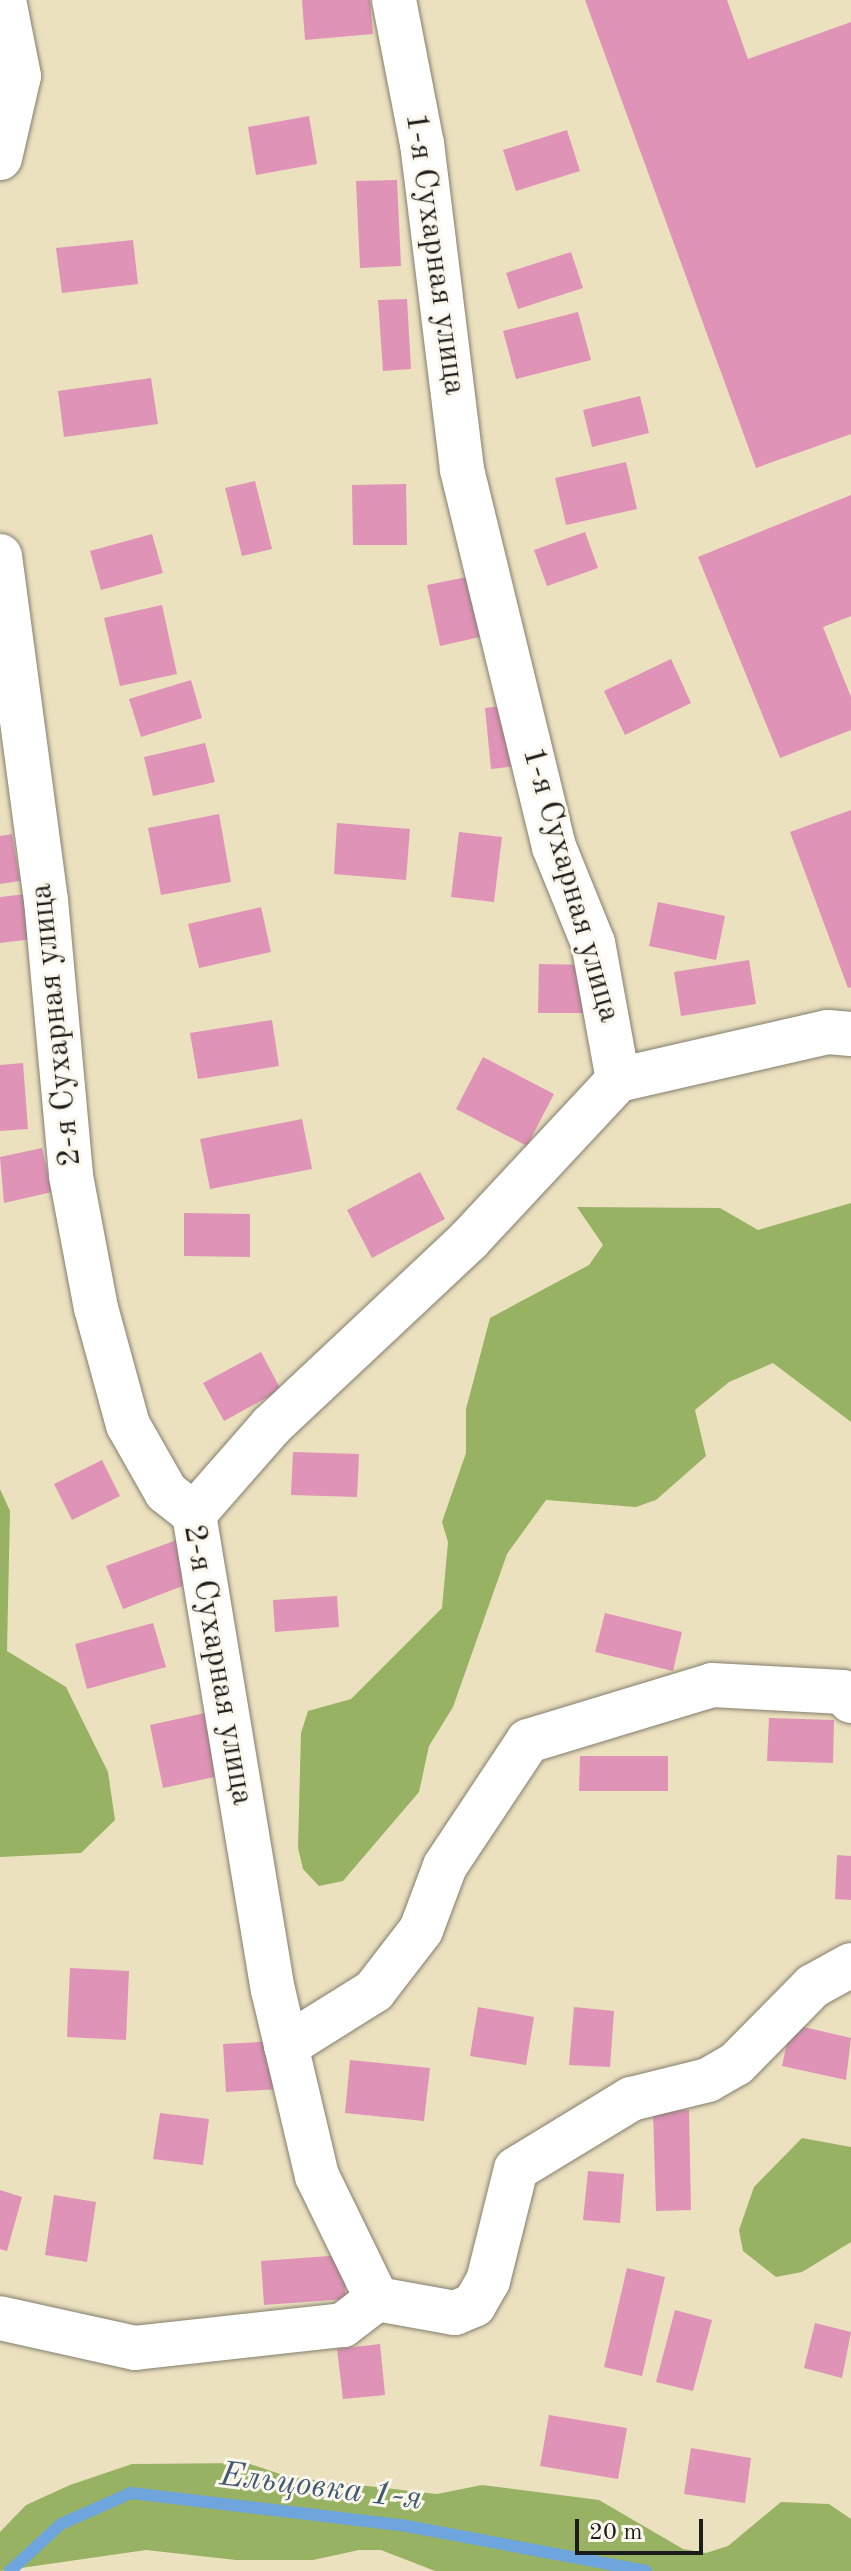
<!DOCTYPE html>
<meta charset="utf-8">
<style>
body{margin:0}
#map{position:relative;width:851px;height:2571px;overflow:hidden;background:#ebe1bf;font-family:"Old Standard TT",serif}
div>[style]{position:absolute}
.forest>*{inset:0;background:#98b263}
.stream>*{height:12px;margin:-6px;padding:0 6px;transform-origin:6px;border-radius:6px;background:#6ea5dc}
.building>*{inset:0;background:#df93b7}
.roads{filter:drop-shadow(0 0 2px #847e6e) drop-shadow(0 0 2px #847e6e)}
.minor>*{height:44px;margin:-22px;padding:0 22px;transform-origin:22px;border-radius:22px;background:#fff}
span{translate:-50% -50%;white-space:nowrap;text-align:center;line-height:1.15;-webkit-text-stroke:6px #fbf7ec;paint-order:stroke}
.street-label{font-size:32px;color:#1c1c1c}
.water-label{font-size:34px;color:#415a72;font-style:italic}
.scale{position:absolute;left:575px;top:2519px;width:128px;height:36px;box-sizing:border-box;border:4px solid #1c1c1c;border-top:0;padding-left:10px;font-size:24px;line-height:28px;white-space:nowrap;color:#1c1c1c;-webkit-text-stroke:6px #fbf7ec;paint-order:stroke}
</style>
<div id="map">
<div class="forest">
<div style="clip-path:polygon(851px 1203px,851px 1422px,773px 1363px,729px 1382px,695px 1410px,706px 1456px,656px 1500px,636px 1507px,546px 1500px,507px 1554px,453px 1707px,429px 1746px,419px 1792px,343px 1881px,319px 1886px,303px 1869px,298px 1848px,301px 1733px,308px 1711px,351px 1699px,442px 1608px,448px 1542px,442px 1522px,466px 1453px,466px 1409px,490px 1318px,589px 1265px,603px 1245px,577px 1207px,720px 1208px,758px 1230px)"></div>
<div style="clip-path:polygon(0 1489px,10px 1511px,7px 1651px,66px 1687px,108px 1772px,115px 1820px,81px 1853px,0 1857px)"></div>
<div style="clip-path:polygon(802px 2138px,851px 2147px,851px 2242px,802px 2272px,776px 2277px,743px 2251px,739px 2230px,754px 2187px)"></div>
<div style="clip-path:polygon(247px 2463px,289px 2477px,437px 2494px,482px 2485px,599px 2500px,683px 2549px,706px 2553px,728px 2546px,781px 2502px,829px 2504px,851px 2519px,851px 2571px,435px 2571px,381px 2550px,359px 2550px,313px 2560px,236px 2560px,146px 2550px,0 2571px,0 2532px,26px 2505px,70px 2485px,132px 2464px)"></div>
</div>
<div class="stream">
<div style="left:10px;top:2571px;width:69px;rotate:-42.7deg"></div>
<div style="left:61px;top:2524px;width:77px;rotate:-23.9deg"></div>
<div style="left:131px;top:2493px;width:272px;rotate:6.8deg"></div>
<div style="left:401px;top:2525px;width:249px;rotate:10.6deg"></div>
</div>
<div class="building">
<div style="clip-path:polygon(302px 0,370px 0,373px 34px,305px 40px)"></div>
<div style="clip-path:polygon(585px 0,727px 0,748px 59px,851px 22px,851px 434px,756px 468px)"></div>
<div style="clip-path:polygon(309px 116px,317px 164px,256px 175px,248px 127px)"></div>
<div style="clip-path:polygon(567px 130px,580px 171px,516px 191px,503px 150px)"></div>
<div style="clip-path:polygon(397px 180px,401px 266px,360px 268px,356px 181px)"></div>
<div style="clip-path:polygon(133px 240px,138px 284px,62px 293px,56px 248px)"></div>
<div style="clip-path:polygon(571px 252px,583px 288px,518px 309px,506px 273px)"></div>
<div style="clip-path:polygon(407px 299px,411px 369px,383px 371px,378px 300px)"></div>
<div style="clip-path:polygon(578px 312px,591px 360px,516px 379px,503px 331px)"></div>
<div style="clip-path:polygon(151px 378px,158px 424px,64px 437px,58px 391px)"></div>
<div style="clip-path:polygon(640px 396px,649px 433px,592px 447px,583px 410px)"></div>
<div style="clip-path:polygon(626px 462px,637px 509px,566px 525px,555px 478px)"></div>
<div style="clip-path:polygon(255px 481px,272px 549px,242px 556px,225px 488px)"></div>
<div style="clip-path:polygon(406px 484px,407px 545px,353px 545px,352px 485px)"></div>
<div style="clip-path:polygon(851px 495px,851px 616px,823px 627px,851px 697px,851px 730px,780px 758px,698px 557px)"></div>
<div style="clip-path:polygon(585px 532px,598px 568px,547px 586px,534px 550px)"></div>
<div style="clip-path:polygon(152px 534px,163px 573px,101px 590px,90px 551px)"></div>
<div style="clip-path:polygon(467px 577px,480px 637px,440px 646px,427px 585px)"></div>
<div style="clip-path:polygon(162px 605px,177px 674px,120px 686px,104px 618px)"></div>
<div style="clip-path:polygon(671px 659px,691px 703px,625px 735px,604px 691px)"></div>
<div style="clip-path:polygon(191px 680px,202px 718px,141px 737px,129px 699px)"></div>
<div style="clip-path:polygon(519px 704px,526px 765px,491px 769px,485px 708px)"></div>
<div style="clip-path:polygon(205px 743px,215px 782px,153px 796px,144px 757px)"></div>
<div style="clip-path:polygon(851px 810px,851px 987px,848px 988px,790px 832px)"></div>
<div style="clip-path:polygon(219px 814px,231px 882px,161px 895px,148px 828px)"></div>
<div style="clip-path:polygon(337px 823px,410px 829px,406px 880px,334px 874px)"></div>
<div style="clip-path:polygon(459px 832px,502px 837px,494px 902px,451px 897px)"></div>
<div style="clip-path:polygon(12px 834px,20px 881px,0 884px,0 836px)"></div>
<div style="clip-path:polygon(26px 894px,33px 939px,0 943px,0 897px)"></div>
<div style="clip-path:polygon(658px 902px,725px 916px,716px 960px,649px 946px)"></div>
<div style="clip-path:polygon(261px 907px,271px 952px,199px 968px,188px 924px)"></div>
<div style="clip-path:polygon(749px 960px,756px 1004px,681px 1016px,674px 972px)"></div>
<div style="clip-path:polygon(539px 964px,591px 965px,590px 1013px,538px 1013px)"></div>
<div style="clip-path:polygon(272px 1020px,279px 1066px,198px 1079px,190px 1033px)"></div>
<div style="clip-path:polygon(483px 1057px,554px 1094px,527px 1146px,456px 1109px)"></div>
<div style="clip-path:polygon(23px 1063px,28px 1129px,0 1131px,0 1065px)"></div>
<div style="clip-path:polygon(302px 1119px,312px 1169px,210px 1189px,200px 1139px)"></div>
<div style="clip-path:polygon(42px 1148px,52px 1192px,4px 1203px,0 1157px)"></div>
<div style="clip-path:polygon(420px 1172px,445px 1219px,372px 1258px,347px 1210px)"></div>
<div style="clip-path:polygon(184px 1213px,250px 1214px,250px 1257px,184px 1256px)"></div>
<div style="clip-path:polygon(261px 1352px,281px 1390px,224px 1421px,203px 1383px)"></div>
<div style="clip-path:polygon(293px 1452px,359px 1454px,357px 1497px,291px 1495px)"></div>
<div style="clip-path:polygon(102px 1460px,120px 1496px,72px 1520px,54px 1484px)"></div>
<div style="clip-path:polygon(182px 1538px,198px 1580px,123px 1609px,106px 1566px)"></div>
<div style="clip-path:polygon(337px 1596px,339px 1627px,275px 1632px,273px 1600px)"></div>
<div style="clip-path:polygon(605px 1613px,682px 1632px,673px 1671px,595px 1652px)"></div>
<div style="clip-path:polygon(153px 1623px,166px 1667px,87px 1689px,75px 1644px)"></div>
<div style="clip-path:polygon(205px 1713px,219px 1776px,163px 1788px,150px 1725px)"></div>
<div style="clip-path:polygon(769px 1718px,834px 1720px,833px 1763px,767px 1761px)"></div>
<div style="clip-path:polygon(580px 1756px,668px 1756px,668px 1791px,579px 1791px)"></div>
<div style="clip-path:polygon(837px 1855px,851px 1856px,851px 1900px,835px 1899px)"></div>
<div style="clip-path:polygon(70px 1968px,129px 1971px,126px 2040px,67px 2037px)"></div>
<div style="clip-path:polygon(478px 2007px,534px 2017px,526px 2065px,470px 2056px)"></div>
<div style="clip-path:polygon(574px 2007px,614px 2011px,610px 2067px,569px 2065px)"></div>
<div style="clip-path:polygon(791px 2024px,851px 2038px,846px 2080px,782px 2066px)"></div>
<div style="clip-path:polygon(279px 2041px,281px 2089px,226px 2092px,223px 2044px)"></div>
<div style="clip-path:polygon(350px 2060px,430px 2068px,424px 2121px,345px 2113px)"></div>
<div style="clip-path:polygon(689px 2110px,691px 2210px,656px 2211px,653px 2111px)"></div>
<div style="clip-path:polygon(160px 2113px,209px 2119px,203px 2165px,153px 2159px)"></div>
<div style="clip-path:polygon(588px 2171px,624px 2174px,620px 2223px,583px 2220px)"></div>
<div style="clip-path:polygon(0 2190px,22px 2197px,7px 2251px,0 2249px)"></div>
<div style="clip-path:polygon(54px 2195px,96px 2202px,87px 2262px,45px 2255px)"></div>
<div style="clip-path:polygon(343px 2255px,346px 2299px,264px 2305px,261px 2261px)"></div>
<div style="clip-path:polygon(627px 2268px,665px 2277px,642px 2376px,604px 2367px)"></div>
<div style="clip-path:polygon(675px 2310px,712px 2320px,693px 2391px,656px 2382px)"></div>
<div style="clip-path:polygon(815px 2323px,851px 2332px,842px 2378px,804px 2368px)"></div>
<div style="clip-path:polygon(380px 2344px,385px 2395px,343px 2399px,337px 2349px)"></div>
<div style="clip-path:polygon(549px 2415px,627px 2428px,618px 2479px,540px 2466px)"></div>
<div style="clip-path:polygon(691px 2448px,751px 2458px,745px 2503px,684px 2494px)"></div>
</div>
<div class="roads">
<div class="minor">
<div style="left:0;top:158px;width:84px;rotate:-77deg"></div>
<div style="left:19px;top:76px;width:77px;rotate:-101.2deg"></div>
<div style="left:0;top:556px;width:347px;rotate:82.4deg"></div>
<div style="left:46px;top:900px;width:277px;rotate:84.8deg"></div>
<div style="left:71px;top:1176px;width:134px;rotate:79.3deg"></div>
<div style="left:96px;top:1308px;width:121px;rotate:74.7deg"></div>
<div style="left:128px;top:1425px;width:77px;rotate:60.4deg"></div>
<div style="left:166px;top:1492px;width:36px;rotate:38deg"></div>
<div style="left:194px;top:1514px;width:483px;rotate:80.6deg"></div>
<div style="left:273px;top:1990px;width:191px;rotate:76.7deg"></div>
<div style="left:317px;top:2176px;width:137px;rotate:64deg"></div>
<div style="left:377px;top:2299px;width:43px;rotate:142.6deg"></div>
<div style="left:343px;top:2325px;width:209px;rotate:173.7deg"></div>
<div style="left:135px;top:2348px;width:138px;rotate:-167.5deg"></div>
<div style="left:618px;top:1080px;width:215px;rotate:-12.9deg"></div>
<div style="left:828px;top:1032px;width:23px;rotate:5deg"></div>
<div style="left:194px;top:1514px;width:117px;rotate:-48.8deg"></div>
<div style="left:271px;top:1426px;width:272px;rotate:-43.2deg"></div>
<div style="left:469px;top:1240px;width:219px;rotate:-47deg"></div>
<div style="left:618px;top:1080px;width:139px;rotate:-100.3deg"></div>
<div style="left:593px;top:943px;width:104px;rotate:-112.1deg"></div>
<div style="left:554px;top:847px;width:389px;rotate:-103.7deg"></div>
<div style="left:462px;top:469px;width:327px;rotate:-97deg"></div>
<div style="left:422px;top:144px;width:147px;rotate:-101deg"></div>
<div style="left:286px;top:2046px;width:104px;rotate:-32deg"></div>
<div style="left:374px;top:1991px;width:77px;rotate:-52.4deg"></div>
<div style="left:421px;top:1930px;width:68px;rotate:-69.4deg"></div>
<div style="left:445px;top:1866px;width:150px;rotate:-56.4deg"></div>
<div style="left:528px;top:1741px;width:192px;rotate:-16.9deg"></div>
<div style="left:712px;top:1685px;width:131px;rotate:3.1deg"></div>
<div style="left:843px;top:1692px;width:12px;rotate:48deg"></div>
<div style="left:377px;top:2299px;width:79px;rotate:10.2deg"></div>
<div style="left:455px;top:2313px;width:21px;rotate:-23deg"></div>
<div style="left:474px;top:2305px;width:28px;rotate:-60deg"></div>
<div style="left:488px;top:2281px;width:115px;rotate:-76deg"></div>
<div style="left:516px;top:2169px;width:135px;rotate:-31.3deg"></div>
<div style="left:631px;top:2099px;width:79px;rotate:-13.9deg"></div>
<div style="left:708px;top:2080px;width:32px;rotate:-30deg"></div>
<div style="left:736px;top:2064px;width:110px;rotate:-45.4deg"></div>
<div style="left:813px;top:1986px;width:43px;rotate:-28.9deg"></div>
</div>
</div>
<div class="street-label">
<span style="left:434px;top:254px;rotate:82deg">1-я Сухарная улица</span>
<span style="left:570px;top:885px;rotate:74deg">1-я Сухарная улица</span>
<span style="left:57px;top:1025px;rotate:-96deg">2-я Сухарная улица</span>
<span style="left:217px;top:1665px;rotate:80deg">2-я Сухарная улица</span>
</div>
<div class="water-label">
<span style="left:321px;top:2488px;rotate:7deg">Ельцовка 1-я</span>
</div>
<div class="scale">20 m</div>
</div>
